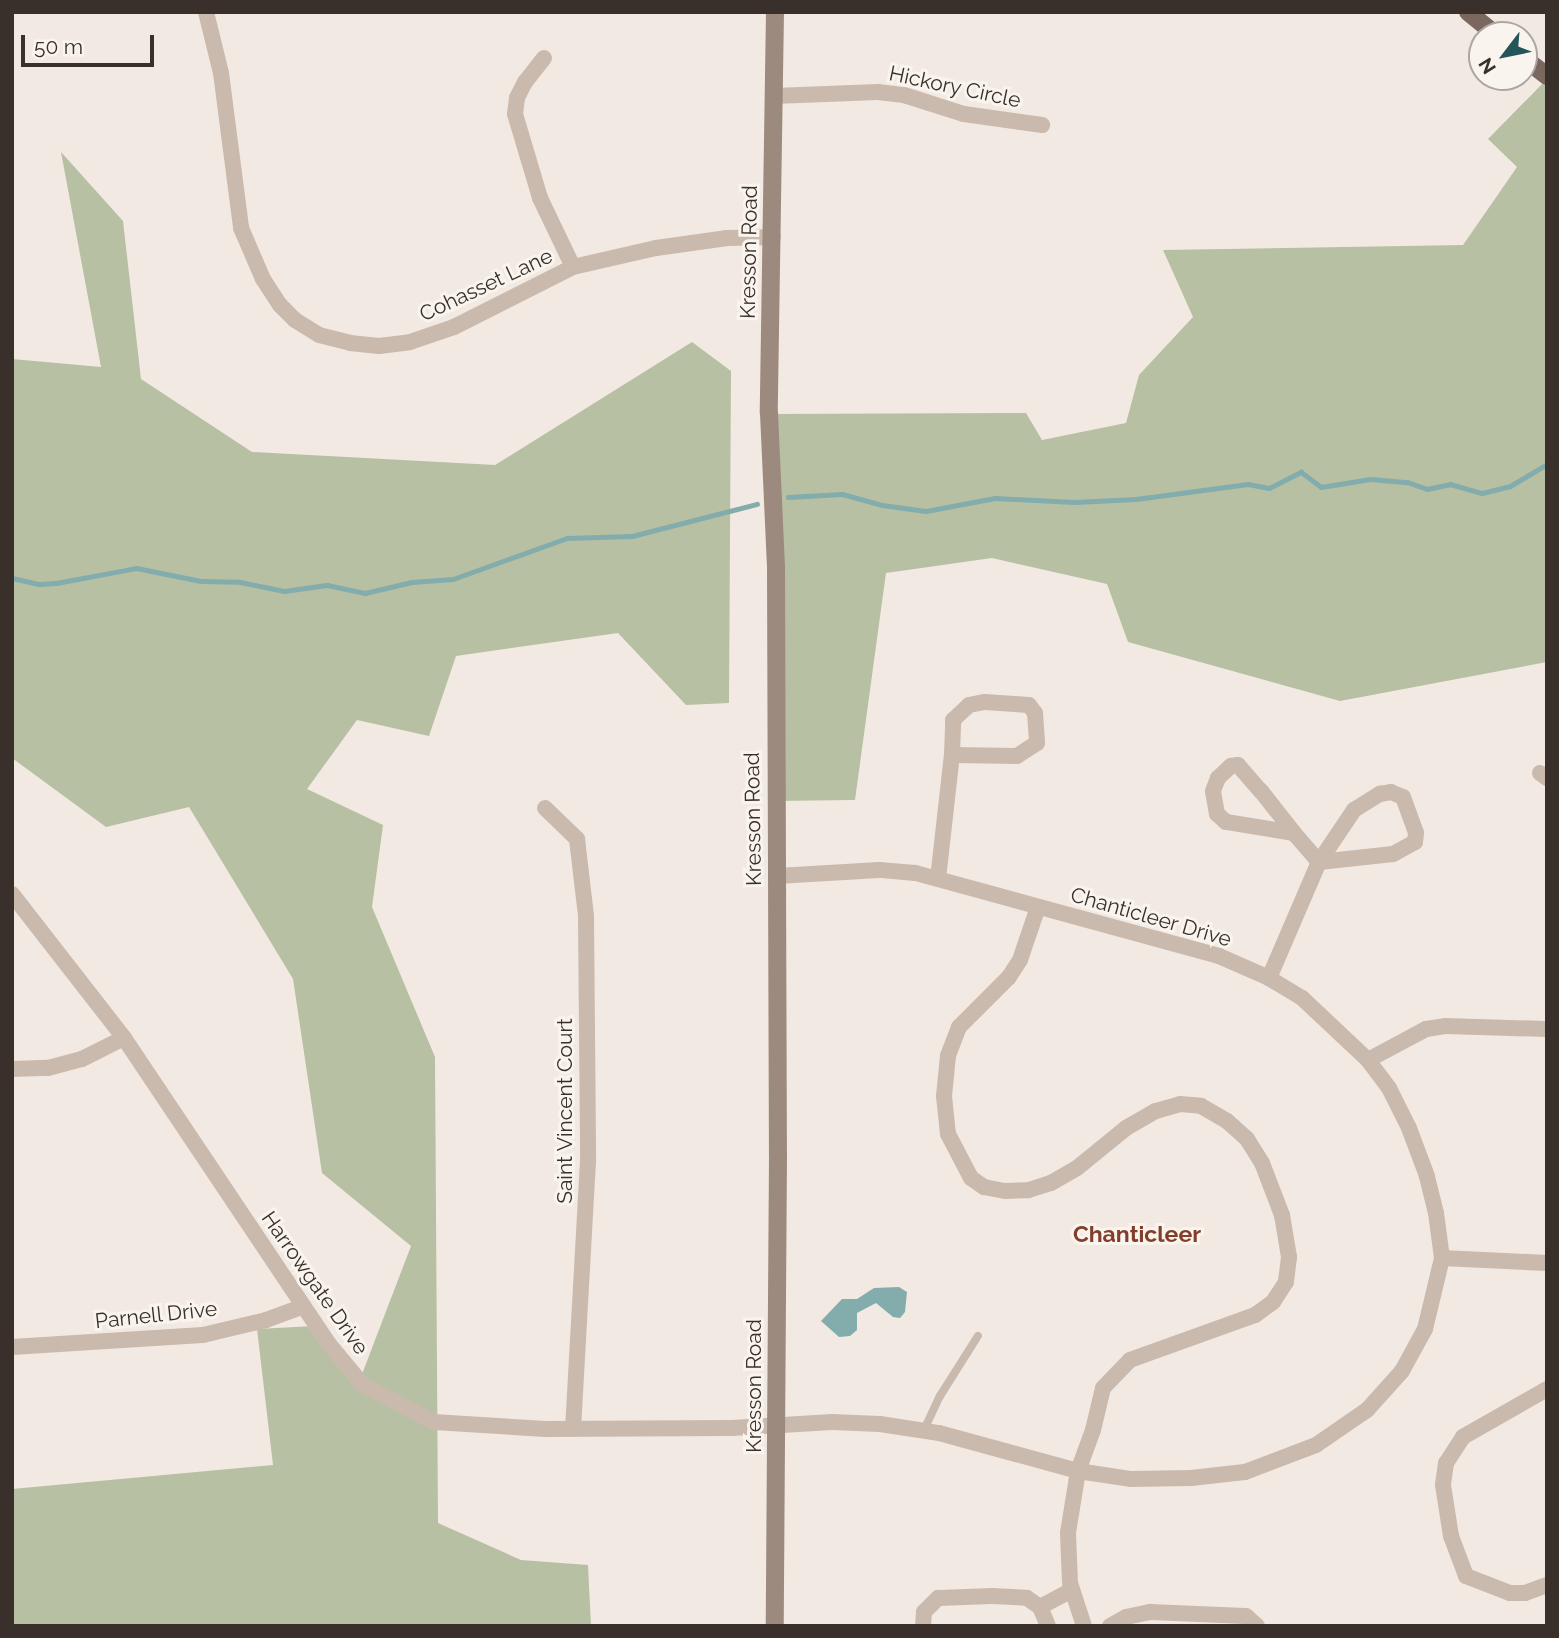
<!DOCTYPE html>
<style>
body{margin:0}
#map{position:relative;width:1559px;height:1638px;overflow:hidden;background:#f2eae2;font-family:Raleway,sans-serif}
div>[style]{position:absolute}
.green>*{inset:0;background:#b7c0a2}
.water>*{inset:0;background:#83acad}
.stream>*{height:5px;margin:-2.5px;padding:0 2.5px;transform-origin:2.5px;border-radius:2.5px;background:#83acad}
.lane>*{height:8px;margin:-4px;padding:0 4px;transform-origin:4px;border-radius:4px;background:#cabaae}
.street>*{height:16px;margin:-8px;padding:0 8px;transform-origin:8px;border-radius:8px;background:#cabaae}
.secondary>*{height:18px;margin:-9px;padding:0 9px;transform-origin:9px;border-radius:9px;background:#9d8a7f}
.primary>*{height:18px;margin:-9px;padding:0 9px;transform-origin:9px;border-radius:9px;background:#7a675e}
span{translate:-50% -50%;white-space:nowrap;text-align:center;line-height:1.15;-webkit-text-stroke:6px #faf4ee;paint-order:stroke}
.street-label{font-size:21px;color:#39302c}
.neighbourhood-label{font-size:23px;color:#823e2b;font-weight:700}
.frame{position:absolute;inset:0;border:14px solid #39302c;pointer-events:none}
.north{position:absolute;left:1468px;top:21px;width:70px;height:70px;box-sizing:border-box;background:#faf4ee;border:2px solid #ada6a0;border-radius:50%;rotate:238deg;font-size:19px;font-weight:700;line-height:28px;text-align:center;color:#39302c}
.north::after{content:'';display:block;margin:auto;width:24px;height:32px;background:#245558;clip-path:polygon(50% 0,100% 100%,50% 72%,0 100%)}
.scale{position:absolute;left:21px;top:35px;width:133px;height:32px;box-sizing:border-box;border:4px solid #39302c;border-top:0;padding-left:9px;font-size:21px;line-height:24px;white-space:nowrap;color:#39302c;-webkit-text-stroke:5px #faf4ee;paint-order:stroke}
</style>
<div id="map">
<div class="green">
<div style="clip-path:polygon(1547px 79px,1547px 662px,1340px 701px,1128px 642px,1107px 584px,992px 558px,886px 573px,855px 800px,775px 801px,769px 414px,1026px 413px,1042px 440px,1126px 423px,1139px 375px,1193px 317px,1163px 250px,1463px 245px,1517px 167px,1488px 139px)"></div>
<div style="clip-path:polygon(61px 152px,123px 221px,141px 379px,252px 452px,495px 465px,692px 342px,731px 371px,729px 703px,686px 705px,618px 633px,456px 656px,429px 736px,357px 720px,307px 789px,383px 825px,372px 907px,435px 1057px,438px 1523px,521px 1560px,588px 1565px,591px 1626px,12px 1626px,12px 1489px,273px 1465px,257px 1329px,314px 1326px,359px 1382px,411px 1246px,322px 1173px,293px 979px,189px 807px,106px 827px,12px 758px,12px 359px,101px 367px)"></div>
</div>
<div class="water">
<div style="clip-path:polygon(899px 1287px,907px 1292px,905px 1312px,900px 1318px,893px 1317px,876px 1303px,857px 1313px,857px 1330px,850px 1336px,839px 1337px,821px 1321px,842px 1299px,857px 1299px,874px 1288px)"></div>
</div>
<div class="stream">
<div style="left:788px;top:497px;width:54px;rotate:-3.2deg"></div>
<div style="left:842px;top:494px;width:41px;rotate:15.4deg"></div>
<div style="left:882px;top:505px;width:44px;rotate:7.8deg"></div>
<div style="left:926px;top:511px;width:70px;rotate:-10.7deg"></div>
<div style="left:995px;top:498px;width:79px;rotate:2.9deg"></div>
<div style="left:1074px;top:502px;width:62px;rotate:-2.8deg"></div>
<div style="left:1136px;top:499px;width:113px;rotate:-7.6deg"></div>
<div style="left:1248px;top:484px;width:21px;rotate:11deg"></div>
<div style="left:1269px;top:488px;width:36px;rotate:-27deg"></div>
<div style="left:1301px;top:472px;width:25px;rotate:37deg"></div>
<div style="left:1321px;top:487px;width:50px;rotate:-9.3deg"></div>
<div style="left:1370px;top:479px;width:37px;rotate:5deg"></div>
<div style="left:1407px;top:482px;width:21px;rotate:19deg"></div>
<div style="left:1427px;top:489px;width:24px;rotate:-12deg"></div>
<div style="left:1450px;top:484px;width:33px;rotate:16deg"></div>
<div style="left:1482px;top:493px;width:29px;rotate:-14deg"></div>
<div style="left:1510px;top:486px;width:43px;rotate:-30.7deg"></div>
<div style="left:12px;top:578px;width:28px;rotate:13deg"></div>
<div style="left:39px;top:584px;width:17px;rotate:-3deg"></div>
<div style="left:56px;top:583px;width:81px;rotate:-10.6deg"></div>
<div style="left:136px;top:568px;width:66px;rotate:11.3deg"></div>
<div style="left:201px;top:581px;width:39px;rotate:1deg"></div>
<div style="left:240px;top:582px;width:45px;rotate:11.6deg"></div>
<div style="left:284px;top:591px;width:43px;rotate:-7.9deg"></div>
<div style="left:327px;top:585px;width:39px;rotate:12deg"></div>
<div style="left:365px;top:593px;width:48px;rotate:-13.2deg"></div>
<div style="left:412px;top:582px;width:41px;rotate:-4.2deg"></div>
<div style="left:453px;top:579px;width:121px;rotate:-19.8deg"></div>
<div style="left:567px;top:538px;width:65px;rotate:-1.8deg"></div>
<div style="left:632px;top:536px;width:129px;rotate:-14.4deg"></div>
</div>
<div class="lane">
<div style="left:924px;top:1430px;width:38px;rotate:-65deg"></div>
<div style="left:940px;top:1396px;width:71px;rotate:-57.7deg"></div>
</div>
<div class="street">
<div style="left:206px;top:12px;width:63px;rotate:76.2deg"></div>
<div style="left:221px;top:73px;width:156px;rotate:82.6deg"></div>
<div style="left:241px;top:228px;width:56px;rotate:66.7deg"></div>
<div style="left:263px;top:279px;width:31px;rotate:57deg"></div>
<div style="left:280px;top:305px;width:21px;rotate:45deg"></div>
<div style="left:295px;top:320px;width:28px;rotate:32deg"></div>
<div style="left:319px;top:335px;width:32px;rotate:14deg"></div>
<div style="left:350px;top:343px;width:29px;rotate:6deg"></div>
<div style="left:379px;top:346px;width:31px;rotate:-7deg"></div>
<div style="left:410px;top:342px;width:46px;rotate:-18.8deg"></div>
<div style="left:454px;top:327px;width:133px;rotate:-26.8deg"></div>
<div style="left:573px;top:267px;width:85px;rotate:-12.9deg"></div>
<div style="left:656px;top:248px;width:72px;rotate:-8deg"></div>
<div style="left:727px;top:238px;width:46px;rotate:-1.2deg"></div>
<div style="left:544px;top:58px;width:31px;rotate:128deg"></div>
<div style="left:525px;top:82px;width:18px;rotate:117deg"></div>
<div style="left:517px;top:98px;width:16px;rotate:97deg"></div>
<div style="left:515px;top:114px;width:88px;rotate:73.4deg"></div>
<div style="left:540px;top:198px;width:76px;rotate:64.4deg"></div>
<div style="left:774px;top:96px;width:104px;rotate:-2.2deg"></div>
<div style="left:878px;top:92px;width:26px;rotate:7deg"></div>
<div style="left:904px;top:95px;width:63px;rotate:17.6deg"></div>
<div style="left:964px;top:114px;width:79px;rotate:8deg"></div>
<div style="left:985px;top:702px;width:44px;rotate:3.9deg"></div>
<div style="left:1029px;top:705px;width:10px;rotate:53deg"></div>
<div style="left:1035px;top:713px;width:30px;rotate:86deg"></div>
<div style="left:1037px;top:743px;width:24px;rotate:147deg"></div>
<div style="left:1017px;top:756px;width:65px;rotate:-179.1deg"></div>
<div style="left:952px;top:755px;width:35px;rotate:-88deg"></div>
<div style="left:953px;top:720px;width:22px;rotate:-43deg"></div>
<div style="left:969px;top:705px;width:16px;rotate:-11deg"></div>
<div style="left:1238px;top:765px;width:35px;rotate:49deg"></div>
<div style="left:1261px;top:791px;width:53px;rotate:51.8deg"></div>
<div style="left:1294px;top:833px;width:69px;rotate:-170.8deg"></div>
<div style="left:1226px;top:822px;width:12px;rotate:-138deg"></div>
<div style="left:1217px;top:814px;width:23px;rotate:-100deg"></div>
<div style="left:1213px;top:791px;width:14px;rotate:-69deg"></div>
<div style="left:1218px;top:778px;width:18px;rotate:-43deg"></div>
<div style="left:1231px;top:766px;width:7px;rotate:-8deg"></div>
<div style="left:1540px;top:773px;width:9px;rotate:36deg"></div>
<div style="left:1391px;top:792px;width:13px;rotate:23deg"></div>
<div style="left:1403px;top:797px;width:38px;rotate:70deg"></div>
<div style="left:1416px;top:833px;width:9px;rotate:96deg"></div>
<div style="left:1415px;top:842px;width:25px;rotate:151deg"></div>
<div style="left:1393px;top:854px;width:74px;rotate:173.8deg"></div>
<div style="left:1319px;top:862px;width:63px;rotate:-56.1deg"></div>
<div style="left:1354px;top:810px;width:31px;rotate:-32deg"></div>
<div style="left:1380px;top:794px;width:11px;rotate:-10deg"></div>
<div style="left:545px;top:808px;width:45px;rotate:44.1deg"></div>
<div style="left:577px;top:839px;width:78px;rotate:83.3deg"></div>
<div style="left:586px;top:916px;width:245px;rotate:89.5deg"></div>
<div style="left:588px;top:1161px;width:268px;rotate:93.2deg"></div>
<div style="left:938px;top:879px;width:125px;rotate:-83.6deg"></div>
<div style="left:12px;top:894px;width:182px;rotate:52.1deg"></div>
<div style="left:124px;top:1038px;width:368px;rotate:56.2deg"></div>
<div style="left:329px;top:1344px;width:53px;rotate:50.3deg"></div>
<div style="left:363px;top:1385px;width:80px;rotate:27.5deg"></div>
<div style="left:434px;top:1422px;width:112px;rotate:3.6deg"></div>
<div style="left:546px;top:1429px;width:186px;rotate:-0.3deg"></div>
<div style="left:732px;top:1428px;width:100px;rotate:-3.4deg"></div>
<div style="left:832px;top:1422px;width:48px;rotate:2.4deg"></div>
<div style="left:880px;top:1424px;width:60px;rotate:8.7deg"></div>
<div style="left:939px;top:1433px;width:144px;rotate:15.3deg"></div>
<div style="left:1078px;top:1471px;width:54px;rotate:8.6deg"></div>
<div style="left:1131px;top:1479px;width:60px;rotate:-1deg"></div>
<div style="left:1191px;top:1478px;width:54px;rotate:-6.3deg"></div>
<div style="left:1245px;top:1472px;width:76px;rotate:-20.8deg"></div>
<div style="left:1316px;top:1445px;width:62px;rotate:-34.5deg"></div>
<div style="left:1367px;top:1410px;width:52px;rotate:-48.1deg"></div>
<div style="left:1402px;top:1371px;width:48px;rotate:-61.3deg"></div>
<div style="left:1425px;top:1329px;width:73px;rotate:-76.5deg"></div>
<div style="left:1442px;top:1258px;width:45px;rotate:-97.6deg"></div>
<div style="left:1436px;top:1213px;width:38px;rotate:-104deg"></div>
<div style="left:1427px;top:1176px;width:51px;rotate:-110.6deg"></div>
<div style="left:1409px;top:1128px;width:45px;rotate:-116.6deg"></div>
<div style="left:1389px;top:1088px;width:35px;rotate:-127deg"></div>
<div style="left:1368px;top:1060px;width:91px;rotate:-136.8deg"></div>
<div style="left:1302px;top:998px;width:39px;rotate:-149deg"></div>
<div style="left:1269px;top:978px;width:55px;rotate:-156.3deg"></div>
<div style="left:1219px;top:956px;width:315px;rotate:-164.7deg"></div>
<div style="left:915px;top:873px;width:36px;rotate:-175deg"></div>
<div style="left:879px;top:870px;width:102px;rotate:176.6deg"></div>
<div style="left:1038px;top:907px;width:56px;rotate:108.8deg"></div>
<div style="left:1020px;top:960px;width:20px;rotate:123deg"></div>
<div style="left:1009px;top:977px;width:71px;rotate:135deg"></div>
<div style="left:959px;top:1027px;width:31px;rotate:111deg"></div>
<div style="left:948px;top:1056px;width:40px;rotate:95.7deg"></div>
<div style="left:944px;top:1096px;width:38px;rotate:84deg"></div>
<div style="left:948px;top:1134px;width:50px;rotate:62.4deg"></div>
<div style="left:971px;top:1178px;width:16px;rotate:35deg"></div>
<div style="left:984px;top:1187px;width:21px;rotate:11deg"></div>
<div style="left:1005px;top:1191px;width:24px;rotate:-2deg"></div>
<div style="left:1029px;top:1190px;width:23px;rotate:-18deg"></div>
<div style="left:1051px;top:1183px;width:30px;rotate:-30deg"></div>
<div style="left:1077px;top:1168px;width:63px;rotate:-39.2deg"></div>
<div style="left:1126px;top:1128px;width:34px;rotate:-30deg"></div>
<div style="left:1156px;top:1111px;width:25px;rotate:-16deg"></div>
<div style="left:1180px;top:1104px;width:21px;rotate:5deg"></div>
<div style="left:1201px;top:1106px;width:30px;rotate:30deg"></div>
<div style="left:1227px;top:1121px;width:27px;rotate:42deg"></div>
<div style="left:1247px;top:1139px;width:28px;rotate:58deg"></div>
<div style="left:1262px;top:1163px;width:56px;rotate:69deg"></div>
<div style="left:1282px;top:1215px;width:43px;rotate:80.5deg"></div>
<div style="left:1289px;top:1257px;width:25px;rotate:97deg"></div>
<div style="left:1286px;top:1282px;width:24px;rotate:123deg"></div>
<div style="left:1273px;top:1302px;width:22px;rotate:144deg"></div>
<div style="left:1255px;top:1315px;width:133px;rotate:160.2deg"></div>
<div style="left:1130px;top:1360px;width:39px;rotate:134deg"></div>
<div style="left:1103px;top:1388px;width:43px;rotate:103.4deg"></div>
<div style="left:1093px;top:1430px;width:44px;rotate:110.1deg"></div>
<div style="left:1078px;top:1471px;width:63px;rotate:99.2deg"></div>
<div style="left:1068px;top:1533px;width:50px;rotate:87.7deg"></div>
<div style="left:1070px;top:1583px;width:45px;rotate:72deg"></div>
<div style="left:1269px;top:978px;width:126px;rotate:-66.7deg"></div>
<div style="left:1319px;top:862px;width:38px;rotate:-131deg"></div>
<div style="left:1368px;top:1060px;width:66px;rotate:-28.1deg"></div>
<div style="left:1426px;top:1029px;width:19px;rotate:-9deg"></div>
<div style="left:1445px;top:1026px;width:102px;rotate:1.7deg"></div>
<div style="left:12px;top:1069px;width:36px;rotate:-2deg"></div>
<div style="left:48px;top:1068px;width:35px;rotate:-15deg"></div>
<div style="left:82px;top:1059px;width:47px;rotate:-26.6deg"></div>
<div style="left:1442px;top:1258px;width:105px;rotate:2.7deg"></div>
<div style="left:12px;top:1347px;width:191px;rotate:-3.6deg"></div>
<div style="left:203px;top:1335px;width:65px;rotate:-13.4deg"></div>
<div style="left:266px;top:1320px;width:37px;rotate:-20deg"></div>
<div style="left:1547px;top:1389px;width:97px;rotate:150.3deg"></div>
<div style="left:1463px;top:1437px;width:31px;rotate:123deg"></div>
<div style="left:1446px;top:1463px;width:22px;rotate:98deg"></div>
<div style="left:1443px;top:1485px;width:52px;rotate:81.1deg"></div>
<div style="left:1451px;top:1536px;width:43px;rotate:69.4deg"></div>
<div style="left:1466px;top:1576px;width:47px;rotate:21.1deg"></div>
<div style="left:1510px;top:1593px;width:15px"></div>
<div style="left:1525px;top:1593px;width:23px;rotate:-20deg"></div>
<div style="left:1040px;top:1607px;width:36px;rotate:-28deg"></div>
<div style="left:923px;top:1626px;width:14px;rotate:-86deg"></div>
<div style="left:924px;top:1612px;width:20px;rotate:-45deg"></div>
<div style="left:938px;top:1598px;width:54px;rotate:-2.1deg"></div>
<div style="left:992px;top:1596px;width:35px;rotate:3deg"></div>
<div style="left:1027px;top:1598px;width:16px;rotate:35deg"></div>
<div style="left:1040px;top:1607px;width:21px;rotate:67deg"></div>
<div style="left:1110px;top:1626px;width:18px;rotate:-29deg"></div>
<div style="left:1126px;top:1617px;width:25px;rotate:-12deg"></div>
<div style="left:1150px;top:1612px;width:96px;rotate:2.4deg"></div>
<div style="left:1246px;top:1616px;width:15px;rotate:42deg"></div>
</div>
<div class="secondary">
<div style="left:775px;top:12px;width:401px;rotate:90.9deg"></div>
<div style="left:769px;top:413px;width:155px;rotate:87.4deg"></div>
<div style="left:776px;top:568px;width:588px;rotate:89.81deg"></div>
<div style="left:778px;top:1156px;width:470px;rotate:90.4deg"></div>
</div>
<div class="primary">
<div style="left:1468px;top:12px;width:36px;rotate:39deg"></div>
<div style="left:1524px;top:58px;width:29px;rotate:38deg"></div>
</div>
<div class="street-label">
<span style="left:955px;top:87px;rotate:12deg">Hickory Circle</span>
<span style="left:749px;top:252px;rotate:-89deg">Kresson Road</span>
<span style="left:486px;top:285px;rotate:-25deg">Cohasset Lane</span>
<span style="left:753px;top:819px;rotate:-91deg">Kresson Road</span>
<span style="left:1151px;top:917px;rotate:16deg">Chanticleer Drive</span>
<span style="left:565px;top:1111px;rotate:-90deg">Saint Vincent Court</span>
<span style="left:315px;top:1283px;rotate:55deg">Harrowgate Drive</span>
<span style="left:156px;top:1315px;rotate:-6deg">Parnell Drive</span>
<span style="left:754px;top:1386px;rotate:-90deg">Kresson Road</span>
</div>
<div class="neighbourhood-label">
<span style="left:1137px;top:1234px">Chanticleer</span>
</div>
<div class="frame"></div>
<div class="north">N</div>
<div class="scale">50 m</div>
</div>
